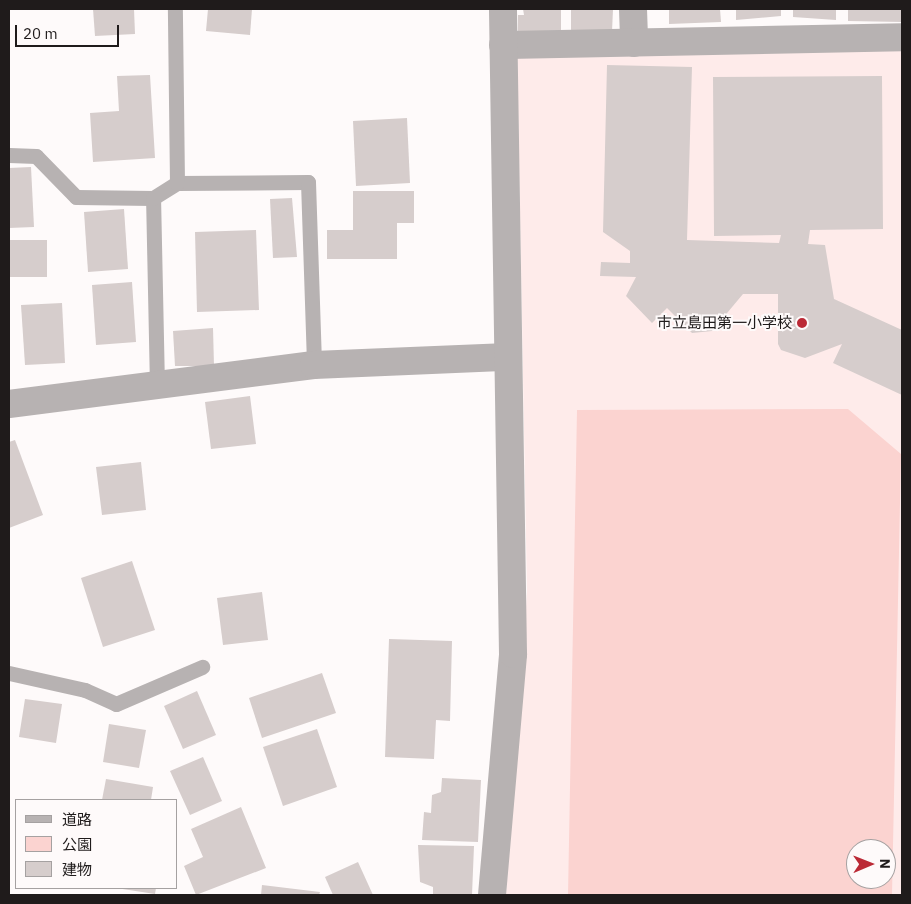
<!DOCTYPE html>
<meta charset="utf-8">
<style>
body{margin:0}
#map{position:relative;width:911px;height:904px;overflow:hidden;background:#fefafa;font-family:"IBM Plex Sans","Noto Sans JP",sans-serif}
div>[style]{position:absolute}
.built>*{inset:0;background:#feebea}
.green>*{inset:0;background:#fbd3d0}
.building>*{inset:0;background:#d6cdcc}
.lane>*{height:15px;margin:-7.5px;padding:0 7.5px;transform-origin:7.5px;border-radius:7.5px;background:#b7b2b2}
.street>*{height:28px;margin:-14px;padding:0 14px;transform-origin:14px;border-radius:14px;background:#b7b2b2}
.dots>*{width:14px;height:14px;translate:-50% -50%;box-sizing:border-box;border:2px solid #fefafa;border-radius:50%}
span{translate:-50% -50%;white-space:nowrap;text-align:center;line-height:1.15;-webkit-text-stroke:4px #fefafa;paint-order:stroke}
.poi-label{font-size:15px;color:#1f1b1b}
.right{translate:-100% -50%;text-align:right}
.frame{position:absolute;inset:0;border:10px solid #1f1b1b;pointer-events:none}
.legend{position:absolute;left:15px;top:799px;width:162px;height:90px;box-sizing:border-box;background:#fefafa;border:1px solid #a5a1a1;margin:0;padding:6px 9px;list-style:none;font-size:15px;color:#1f1b1b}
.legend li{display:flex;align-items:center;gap:10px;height:25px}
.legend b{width:25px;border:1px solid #a5a1a1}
.north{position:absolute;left:846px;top:839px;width:50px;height:50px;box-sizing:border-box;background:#fefafa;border:1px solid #a5a1a1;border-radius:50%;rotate:89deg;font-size:14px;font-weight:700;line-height:20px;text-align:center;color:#1f1b1b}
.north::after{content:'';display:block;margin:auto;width:18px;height:22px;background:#bb2a36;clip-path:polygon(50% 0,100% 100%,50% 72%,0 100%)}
.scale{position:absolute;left:15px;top:25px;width:104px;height:22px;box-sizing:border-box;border:2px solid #1f1b1b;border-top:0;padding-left:6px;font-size:15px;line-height:18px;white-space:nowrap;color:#1f1b1b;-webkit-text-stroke:4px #fefafa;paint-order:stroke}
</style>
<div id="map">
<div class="built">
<div style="clip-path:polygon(evenodd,902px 45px,902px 895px,506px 895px,527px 592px,517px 50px,902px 45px,856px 849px,886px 849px,886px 879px,856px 879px,856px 849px)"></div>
</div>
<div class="green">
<div style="clip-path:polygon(evenodd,848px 409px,901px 454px,892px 895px,568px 895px,577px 410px,848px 409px,856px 849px,886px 849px,886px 879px,856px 879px,856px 849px)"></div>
</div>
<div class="building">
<div style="clip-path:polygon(93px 9px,134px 9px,135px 34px,95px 36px)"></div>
<div style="clip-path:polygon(208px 9px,252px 9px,250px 35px,206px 31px)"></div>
<div style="clip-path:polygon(523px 9px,561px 9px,561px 40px,518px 40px,518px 15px,524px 15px)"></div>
<div style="clip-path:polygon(571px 9px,613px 9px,612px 32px,571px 31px)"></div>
<div style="clip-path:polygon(669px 9px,720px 9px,721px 22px,669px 24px)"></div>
<div style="clip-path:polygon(736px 9px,781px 9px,781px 16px,736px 20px)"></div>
<div style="clip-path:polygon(793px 9px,836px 9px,836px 20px,793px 17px)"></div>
<div style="clip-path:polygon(848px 9px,902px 9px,902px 22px,848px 21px)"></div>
<div style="clip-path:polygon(607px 65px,692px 67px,687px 240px,779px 243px,781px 235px,714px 236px,713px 77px,882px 76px,883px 229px,810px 230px,808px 244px,825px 245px,834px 299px,902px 330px,902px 395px,833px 363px,842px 344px,805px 358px,781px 350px,778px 344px,778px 294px,743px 294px,712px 331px,692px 333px,667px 308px,652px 323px,626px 296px,636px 277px,600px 276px,601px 262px,630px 263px,630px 251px,603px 232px)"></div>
<div style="clip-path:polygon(150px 75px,155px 158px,93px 162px,90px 113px,119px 111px,117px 76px)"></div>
<div style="clip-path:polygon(407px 118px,410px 183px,356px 186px,353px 121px)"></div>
<div style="clip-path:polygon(31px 167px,34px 227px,9px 228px,9px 168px)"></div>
<div style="clip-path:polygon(353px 191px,414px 191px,414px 223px,397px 223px,397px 259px,327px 259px,327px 230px,353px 230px)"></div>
<div style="clip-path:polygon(292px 198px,297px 257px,273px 258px,270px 199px)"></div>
<div style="clip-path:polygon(124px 209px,128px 269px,88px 272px,84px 212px)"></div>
<div style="clip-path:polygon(256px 230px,259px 310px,197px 312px,195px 232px)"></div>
<div style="clip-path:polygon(9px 240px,47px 240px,47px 277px,9px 277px)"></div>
<div style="clip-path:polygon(132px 282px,136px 342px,96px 345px,92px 285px)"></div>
<div style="clip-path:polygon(62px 303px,65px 363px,25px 365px,21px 305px)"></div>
<div style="clip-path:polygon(213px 328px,214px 366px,175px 366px,173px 331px)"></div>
<div style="clip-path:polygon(250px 396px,256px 444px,211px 449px,205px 402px)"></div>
<div style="clip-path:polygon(15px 440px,43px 515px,9px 528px,9px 442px)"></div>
<div style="clip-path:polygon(141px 462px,146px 510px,102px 515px,96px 467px)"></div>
<div style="clip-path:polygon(132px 561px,155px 630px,103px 647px,81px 578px)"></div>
<div style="clip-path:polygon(262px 592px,268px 640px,223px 645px,217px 598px)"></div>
<div style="clip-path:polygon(389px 639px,452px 641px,450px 721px,436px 720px,434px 759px,385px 757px)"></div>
<div style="clip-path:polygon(322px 673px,336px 713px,262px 738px,249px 698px)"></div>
<div style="clip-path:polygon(197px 691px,216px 735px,183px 749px,164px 706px)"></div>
<div style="clip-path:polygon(25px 699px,62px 704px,56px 743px,19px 737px)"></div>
<div style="clip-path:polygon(109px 724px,146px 730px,139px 768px,103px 762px)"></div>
<div style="clip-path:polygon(317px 729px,337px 787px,283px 806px,263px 747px)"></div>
<div style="clip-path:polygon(203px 757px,222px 801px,190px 815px,170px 771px)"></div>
<div style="clip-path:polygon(442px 778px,481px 780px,478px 842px,422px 840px,424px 812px,431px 813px,432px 795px,441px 792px)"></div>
<div style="clip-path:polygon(106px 779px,153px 787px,151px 800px,102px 800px)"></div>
<div style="clip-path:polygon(241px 807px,266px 868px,196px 895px,184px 866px,203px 857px,191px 829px)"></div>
<div style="clip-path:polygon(418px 845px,474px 846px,472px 895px,433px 895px,433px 887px,420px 882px)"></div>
<div style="clip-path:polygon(358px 862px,373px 895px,333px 895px,325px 877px)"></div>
<div style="clip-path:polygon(262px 885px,320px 892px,319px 895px,261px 895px)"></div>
<div style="clip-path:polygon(116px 888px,156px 888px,155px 894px)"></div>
</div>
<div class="lane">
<div style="left:9px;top:155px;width:27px;rotate:2deg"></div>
<div style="left:36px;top:156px;width:57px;rotate:45.7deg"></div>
<div style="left:76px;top:197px;width:77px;rotate:0.7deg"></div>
<div style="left:177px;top:183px;width:131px;rotate:-0.4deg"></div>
<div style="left:308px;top:182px;width:183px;rotate:88.1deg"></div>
<div style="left:157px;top:386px;width:188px;rotate:-91.2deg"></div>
<div style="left:153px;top:198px;width:28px;rotate:-32deg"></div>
<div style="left:177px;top:183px;width:174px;rotate:-90.7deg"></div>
<div style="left:9px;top:673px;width:78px;rotate:12.6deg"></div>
<div style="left:85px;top:690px;width:34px;rotate:24deg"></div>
<div style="left:116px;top:704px;width:94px;rotate:-23.3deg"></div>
</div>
<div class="street">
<div style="left:633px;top:9px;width:34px;rotate:88deg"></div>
<div style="left:503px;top:45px;width:399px;rotate:-1.1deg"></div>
<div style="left:9px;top:404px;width:307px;rotate:-7.3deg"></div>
<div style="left:314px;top:365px;width:194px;rotate:-2.4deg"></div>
<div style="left:492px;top:895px;width:242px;rotate:-85deg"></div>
<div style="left:513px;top:654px;width:645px;rotate:-90.89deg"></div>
</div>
<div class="dots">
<div style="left:802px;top:323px;background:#bb2a36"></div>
</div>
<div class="poi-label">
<span class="right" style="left:792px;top:323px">市立島田第一小学校</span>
</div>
<div class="frame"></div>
<ul class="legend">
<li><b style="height:6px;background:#b7b2b2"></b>道路</li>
<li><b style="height:14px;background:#fbd3d0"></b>公園</li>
<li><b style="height:14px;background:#d6cdcc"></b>建物</li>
</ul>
<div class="north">N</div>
<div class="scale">20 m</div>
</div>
